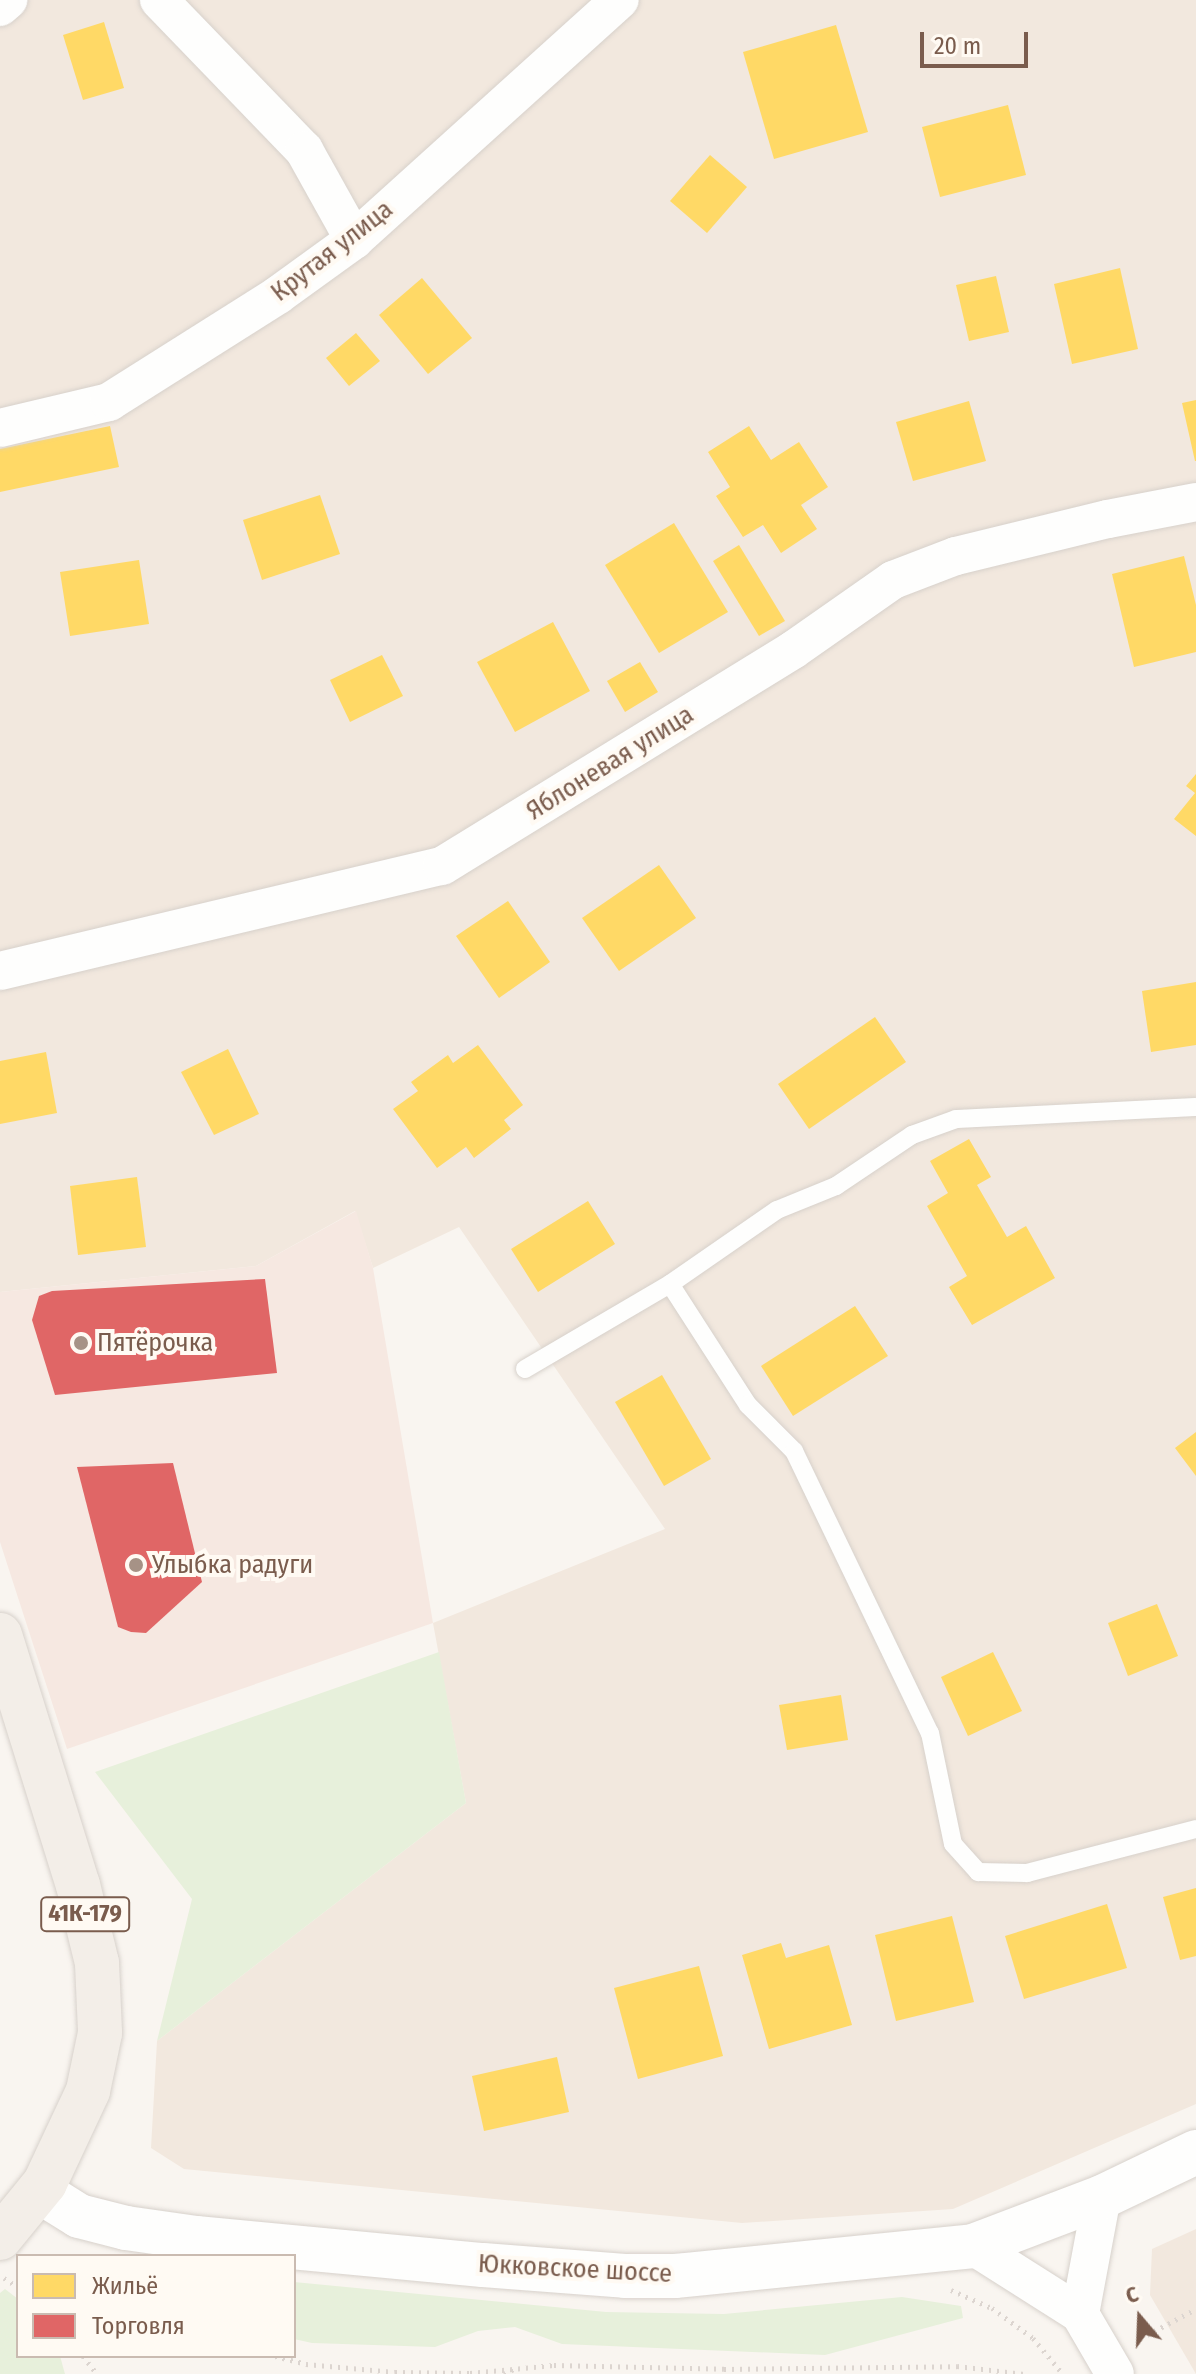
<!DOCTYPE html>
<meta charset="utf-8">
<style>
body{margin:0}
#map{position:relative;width:1196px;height:2374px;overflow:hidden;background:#f9f5f0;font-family:"Fira Sans Condensed",sans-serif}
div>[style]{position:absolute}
.residential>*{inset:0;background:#f2e8de}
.commercial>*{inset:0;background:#f6e8e1}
.green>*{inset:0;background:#e7f0db}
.homes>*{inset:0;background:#ffd966}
.shops>*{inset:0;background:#e06666}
.path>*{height:5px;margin-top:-2.5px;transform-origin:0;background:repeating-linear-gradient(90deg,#dcd5d0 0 2px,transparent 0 8px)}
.roads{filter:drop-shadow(0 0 2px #d7d1cb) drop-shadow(0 0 2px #d7d1cb)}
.service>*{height:18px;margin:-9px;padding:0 9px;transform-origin:9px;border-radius:9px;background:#fefefd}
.minor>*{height:38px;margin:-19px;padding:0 19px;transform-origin:19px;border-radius:19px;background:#fefefd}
.secondary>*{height:44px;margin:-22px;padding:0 22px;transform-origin:22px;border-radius:22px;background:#fefefd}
.primary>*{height:44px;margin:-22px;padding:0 22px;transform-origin:22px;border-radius:22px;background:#f3eee8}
.dots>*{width:22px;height:22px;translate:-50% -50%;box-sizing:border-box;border:4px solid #fffaf3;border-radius:50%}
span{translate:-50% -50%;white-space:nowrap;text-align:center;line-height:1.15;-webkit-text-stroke:8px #fffaf3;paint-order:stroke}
.shield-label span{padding:2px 6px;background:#fffaf3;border:2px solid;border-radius:6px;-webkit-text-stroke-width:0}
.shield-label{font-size:24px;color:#7a5c4d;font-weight:700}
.street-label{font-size:26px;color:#7a5c4d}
.poi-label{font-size:26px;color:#7a5c4d}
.left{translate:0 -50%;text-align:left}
.legend{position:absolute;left:16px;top:2254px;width:280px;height:104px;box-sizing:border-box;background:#fffaf3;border:2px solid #cabbb1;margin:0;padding:10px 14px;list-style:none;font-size:24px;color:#7a5c4d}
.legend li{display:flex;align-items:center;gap:16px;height:40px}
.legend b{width:40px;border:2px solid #cabbb1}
.north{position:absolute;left:1100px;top:2278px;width:80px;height:80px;-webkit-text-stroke:6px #fffaf3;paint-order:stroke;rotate:341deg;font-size:22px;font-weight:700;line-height:32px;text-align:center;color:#7a5c4d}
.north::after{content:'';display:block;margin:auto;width:28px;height:36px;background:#7a5c4d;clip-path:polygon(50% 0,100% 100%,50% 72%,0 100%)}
.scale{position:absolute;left:920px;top:32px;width:108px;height:36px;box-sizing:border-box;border:4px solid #7a5c4d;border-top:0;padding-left:10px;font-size:24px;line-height:28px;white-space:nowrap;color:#7a5c4d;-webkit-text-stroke:6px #fffaf3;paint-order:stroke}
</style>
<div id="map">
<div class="residential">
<div style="clip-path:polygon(0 0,1196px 0,1196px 2104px,953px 2209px,742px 2223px,184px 2169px,151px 2148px,157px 2041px,466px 1803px,433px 1623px,665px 1529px,459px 1227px,373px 1268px,355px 1211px,256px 1266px,0 1292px)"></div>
<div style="clip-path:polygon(1196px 2229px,1196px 2374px,1150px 2295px,1152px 2249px)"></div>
</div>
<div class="commercial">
<div style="clip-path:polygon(356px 1211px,373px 1268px,433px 1623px,67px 1749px,0 1542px,0 1292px,256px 1266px)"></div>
</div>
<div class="green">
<div style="clip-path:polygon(439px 1652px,466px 1803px,157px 2041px,192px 1899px,95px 1772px)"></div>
<div style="clip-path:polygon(294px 2282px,606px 2312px,724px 2314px,902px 2297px,961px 2306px,963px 2318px,825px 2355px,562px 2344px,515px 2327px,478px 2331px,435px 2347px,312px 2343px,294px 2339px)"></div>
<div style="clip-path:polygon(5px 2289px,18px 2299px,18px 2356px,60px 2356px,65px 2374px,0 2374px,0 2293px)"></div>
</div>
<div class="homes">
<div style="clip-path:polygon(104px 22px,124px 88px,83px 100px,63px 35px)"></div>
<div style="clip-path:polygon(836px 25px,868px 132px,774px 159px,743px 52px)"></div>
<div style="clip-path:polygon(1008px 105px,1026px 175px,940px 197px,922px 127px)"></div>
<div style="clip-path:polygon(710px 155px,747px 187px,707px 233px,670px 201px)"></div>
<div style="clip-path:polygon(1120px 268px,1138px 349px,1072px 364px,1054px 284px)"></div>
<div style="clip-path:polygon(996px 276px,1009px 332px,969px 341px,956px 285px)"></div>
<div style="clip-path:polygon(422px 278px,472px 338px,428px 374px,379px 315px)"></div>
<div style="clip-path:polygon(356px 333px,380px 361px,349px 386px,326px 358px)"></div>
<div style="clip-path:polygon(1196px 400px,1196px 461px,1195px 461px,1182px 403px)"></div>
<div style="clip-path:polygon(969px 401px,986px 461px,913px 481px,896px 422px)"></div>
<div style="clip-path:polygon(110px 426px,119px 467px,0 492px,0 449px)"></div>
<div style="clip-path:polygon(749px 426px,771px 460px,799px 442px,828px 487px,801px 505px,817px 529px,781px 553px,763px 525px,743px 537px,716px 496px,730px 487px,708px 452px)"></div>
<div style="clip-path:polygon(320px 495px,340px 554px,262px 580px,243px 520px)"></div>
<div style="clip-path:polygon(674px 523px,728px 612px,659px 653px,605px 565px)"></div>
<div style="clip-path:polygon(739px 545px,785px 621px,759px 636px,713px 561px)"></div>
<div style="clip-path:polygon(1184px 556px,1196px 605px,1196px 652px,1134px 667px,1112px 574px)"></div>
<div style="clip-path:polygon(139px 560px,149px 624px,70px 636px,60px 572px)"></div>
<div style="clip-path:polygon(553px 622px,590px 691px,515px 732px,477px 662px)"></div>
<div style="clip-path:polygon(382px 655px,403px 696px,350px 722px,330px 680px)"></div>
<div style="clip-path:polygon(640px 662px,658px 692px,625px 712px,607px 681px)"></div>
<div style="clip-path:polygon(1196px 774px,1196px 836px,1174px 819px,1195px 793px,1186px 786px)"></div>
<div style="clip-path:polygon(659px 865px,696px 918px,619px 971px,582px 918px)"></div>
<div style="clip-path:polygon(508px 901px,550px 962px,499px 998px,456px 936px)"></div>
<div style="clip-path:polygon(1196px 982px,1196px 1045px,1151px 1052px,1142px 991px)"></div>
<div style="clip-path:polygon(875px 1017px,906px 1062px,809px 1129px,778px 1084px)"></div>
<div style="clip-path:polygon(478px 1045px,523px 1105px,504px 1120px,511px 1129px,474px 1158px,466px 1147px,437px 1168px,393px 1109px,418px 1091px,411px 1082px,448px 1055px,453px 1063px)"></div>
<div style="clip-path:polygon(228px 1049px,259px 1114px,214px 1135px,181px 1072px)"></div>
<div style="clip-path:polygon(46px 1052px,57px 1113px,0 1124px,0 1061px)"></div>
<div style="clip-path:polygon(969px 1139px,991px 1177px,977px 1185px,1007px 1237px,1026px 1226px,1055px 1278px,972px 1325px,949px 1287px,967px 1276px,927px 1206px,948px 1193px,930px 1161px)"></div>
<div style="clip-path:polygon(137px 1177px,146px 1247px,78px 1255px,70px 1186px)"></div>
<div style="clip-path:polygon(588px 1201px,615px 1244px,538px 1292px,511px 1249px)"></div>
<div style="clip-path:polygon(855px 1306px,888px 1356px,793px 1416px,761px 1366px)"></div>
<div style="clip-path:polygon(662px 1375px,711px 1459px,664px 1486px,615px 1402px)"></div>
<div style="clip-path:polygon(1196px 1432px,1196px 1476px,1175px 1448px)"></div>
<div style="clip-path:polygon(1157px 1604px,1178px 1656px,1128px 1676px,1108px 1623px)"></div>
<div style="clip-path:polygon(993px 1652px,1022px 1711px,968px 1736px,941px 1677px)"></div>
<div style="clip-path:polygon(841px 1695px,848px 1740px,787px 1750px,779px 1705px)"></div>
<div style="clip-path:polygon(1196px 1888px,1196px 1956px,1180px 1960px,1163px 1897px)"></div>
<div style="clip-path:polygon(1107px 1904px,1127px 1968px,1024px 1999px,1005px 1936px)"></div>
<div style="clip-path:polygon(952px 1916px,974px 2002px,896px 2021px,875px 1935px)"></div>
<div style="clip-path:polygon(781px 1943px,786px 1958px,829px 1945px,852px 2025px,769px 2049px,742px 1955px)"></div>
<div style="clip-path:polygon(699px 1966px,723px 2056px,638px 2079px,614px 1988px)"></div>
<div style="clip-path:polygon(557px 2057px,569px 2112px,484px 2131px,472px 2076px)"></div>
</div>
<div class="shops">
<div style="clip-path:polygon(265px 1279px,277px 1373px,55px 1395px,32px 1320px,39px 1296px,52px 1291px)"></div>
<div style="clip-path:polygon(173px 1463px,202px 1582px,146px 1633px,131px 1632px,118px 1627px,77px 1467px)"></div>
</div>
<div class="path">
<div style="left:4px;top:2278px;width:17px;rotate:33deg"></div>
<div style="left:951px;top:2290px;width:45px;rotate:23.7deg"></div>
<div style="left:992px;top:2308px;width:51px;rotate:36.2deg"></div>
<div style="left:1033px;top:2338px;width:47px;rotate:50.2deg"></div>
<div style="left:1147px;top:2335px;width:55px;rotate:-28deg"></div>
<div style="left:83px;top:2356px;width:23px;rotate:52deg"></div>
<div style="left:275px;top:2356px;width:32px;rotate:14deg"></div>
<div style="left:306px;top:2364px;width:89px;rotate:5.1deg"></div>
<div style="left:395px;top:2372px;width:75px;rotate:0.8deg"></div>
<div style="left:470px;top:2373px;width:84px;rotate:-5.4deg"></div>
<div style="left:554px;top:2365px;width:170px;rotate:1.3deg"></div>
<div style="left:724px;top:2369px;width:233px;rotate:-0.7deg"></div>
<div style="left:957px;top:2366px;width:68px;rotate:6.7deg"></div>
<div style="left:504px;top:2374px;width:11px;rotate:-27deg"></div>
</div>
<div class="roads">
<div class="service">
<div style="left:670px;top:1284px;width:130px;rotate:-34.7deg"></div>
<div style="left:777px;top:1210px;width:64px;rotate:-22.1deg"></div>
<div style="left:836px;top:1186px;width:92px;rotate:-33.9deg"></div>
<div style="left:912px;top:1135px;width:47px;rotate:-20deg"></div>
<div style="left:956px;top:1119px;width:240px;rotate:-2.9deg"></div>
<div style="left:525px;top:1369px;width:168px;rotate:-30.4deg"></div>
<div style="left:670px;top:1284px;width:144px;rotate:57.2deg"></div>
<div style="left:748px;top:1405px;width:65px;rotate:45deg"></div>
<div style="left:794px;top:1451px;width:313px;rotate:64.3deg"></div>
<div style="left:930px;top:1733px;width:113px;rotate:78.3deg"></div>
<div style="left:953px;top:1844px;width:38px;rotate:48deg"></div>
<div style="left:978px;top:1872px;width:49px;rotate:1.2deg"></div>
<div style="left:1027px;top:1873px;width:175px;rotate:-14.6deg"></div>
</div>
<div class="minor">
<div style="left:159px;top:0;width:209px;rotate:46deg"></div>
<div style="left:304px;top:150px;width:103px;rotate:60.9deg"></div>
<div style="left:0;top:7px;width:11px;rotate:-41deg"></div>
<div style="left:0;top:428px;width:112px;rotate:-13.4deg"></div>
<div style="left:109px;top:402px;width:200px;rotate:-32.3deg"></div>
<div style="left:278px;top:295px;width:94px;rotate:-35.9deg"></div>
<div style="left:354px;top:240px;width:358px;rotate:-42.1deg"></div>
<div style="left:0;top:971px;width:454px;rotate:-13.4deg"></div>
<div style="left:442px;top:866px;width:412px;rotate:-31.6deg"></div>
<div style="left:793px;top:650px;width:122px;rotate:-35deg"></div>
<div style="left:893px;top:580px;width:67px;rotate:-20.9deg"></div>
<div style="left:956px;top:556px;width:156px;rotate:-13.7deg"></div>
<div style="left:1108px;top:519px;width:90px;rotate:-10.9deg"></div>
<div style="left:973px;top:2246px;width:127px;rotate:32.4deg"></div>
<div style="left:1080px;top:2314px;width:69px;rotate:59.7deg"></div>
<div style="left:1080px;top:2314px;width:119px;rotate:-79.4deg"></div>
</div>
<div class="secondary">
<div style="left:39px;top:2191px;width:47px;rotate:32deg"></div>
<div style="left:79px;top:2216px;width:49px;rotate:14.3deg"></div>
<div style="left:126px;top:2228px;width:71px;rotate:8.1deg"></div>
<div style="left:196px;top:2238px;width:288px;rotate:5.4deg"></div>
<div style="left:483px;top:2265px;width:142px;rotate:4.4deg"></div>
<div style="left:625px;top:2276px;width:50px"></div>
<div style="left:675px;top:2276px;width:300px;rotate:-5.7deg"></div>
<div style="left:973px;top:2246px;width:138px;rotate:-20.8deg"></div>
<div style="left:1102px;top:2197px;width:104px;rotate:-25.6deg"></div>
</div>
<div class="primary">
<div style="left:0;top:1635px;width:262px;rotate:72.7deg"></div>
<div style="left:78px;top:1885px;width:80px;rotate:76.3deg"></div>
<div style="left:97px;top:1963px;width:70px;rotate:87.5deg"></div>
<div style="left:100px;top:2033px;width:59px;rotate:101.7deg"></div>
<div style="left:88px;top:2091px;width:102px;rotate:115.1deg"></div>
<div style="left:45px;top:2183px;width:71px;rotate:129.3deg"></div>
</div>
</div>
<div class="dots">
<div style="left:81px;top:1343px;background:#a69286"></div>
<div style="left:136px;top:1565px;background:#a69286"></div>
</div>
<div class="shield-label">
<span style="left:85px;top:1914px">41К-179</span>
</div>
<div class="street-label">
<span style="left:332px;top:251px;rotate:-38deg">Крутая улица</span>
<span style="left:610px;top:763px;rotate:-32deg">Яблоневая улица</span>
<span style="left:575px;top:2269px;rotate:3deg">Юкковское шоссе</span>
</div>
<div class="poi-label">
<span class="left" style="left:97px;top:1343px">Пятёрочка</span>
<span class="left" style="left:152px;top:1565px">Улыбка радуги</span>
</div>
<ul class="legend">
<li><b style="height:22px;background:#ffd966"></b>Жильё</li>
<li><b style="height:22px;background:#e06666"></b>Торговля</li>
</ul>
<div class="north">С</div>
<div class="scale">20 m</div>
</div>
